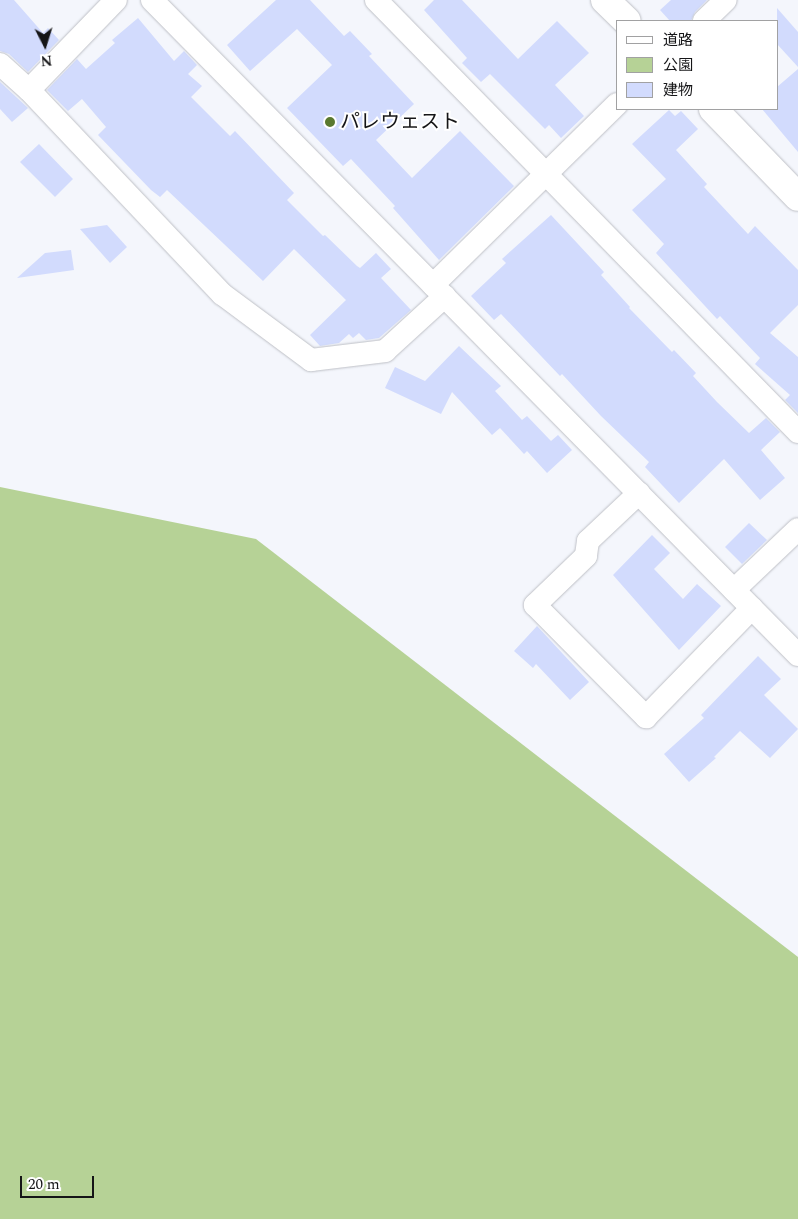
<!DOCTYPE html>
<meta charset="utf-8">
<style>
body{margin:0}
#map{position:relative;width:798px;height:1219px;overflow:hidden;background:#f4f6fc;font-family:Spectral,"Noto Sans JP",serif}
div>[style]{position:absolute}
.green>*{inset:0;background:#b6d296}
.building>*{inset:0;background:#d2dbfd}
.roads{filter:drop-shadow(0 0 1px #bec0c6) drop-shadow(0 0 1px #bec0c6)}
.street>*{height:22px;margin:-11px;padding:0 11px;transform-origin:11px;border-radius:11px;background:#fff}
.secondary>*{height:28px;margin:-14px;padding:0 14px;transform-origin:14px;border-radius:14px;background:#fff}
.dots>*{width:14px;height:14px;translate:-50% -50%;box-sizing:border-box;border:2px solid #fff;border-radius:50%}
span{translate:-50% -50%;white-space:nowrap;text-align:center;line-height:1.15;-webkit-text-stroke:4px #fff;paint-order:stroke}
.poi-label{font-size:20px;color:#151517}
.left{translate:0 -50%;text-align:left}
.legend{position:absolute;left:616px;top:20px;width:162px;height:90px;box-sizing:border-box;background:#fff;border:1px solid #a1a1a2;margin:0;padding:6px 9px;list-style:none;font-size:15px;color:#151517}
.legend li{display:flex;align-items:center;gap:10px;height:25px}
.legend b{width:25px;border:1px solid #a1a1a2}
.north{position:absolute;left:20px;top:20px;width:50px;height:50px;-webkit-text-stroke:4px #fff;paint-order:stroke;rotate:175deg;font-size:14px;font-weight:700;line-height:20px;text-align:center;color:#151517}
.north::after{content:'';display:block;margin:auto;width:18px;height:22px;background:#151517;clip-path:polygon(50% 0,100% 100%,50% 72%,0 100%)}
.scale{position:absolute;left:20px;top:1176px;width:74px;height:22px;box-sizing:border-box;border:2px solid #151517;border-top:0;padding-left:6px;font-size:15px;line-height:18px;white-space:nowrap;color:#151517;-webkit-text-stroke:4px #fff;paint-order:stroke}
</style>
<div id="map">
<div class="green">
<div style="clip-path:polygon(0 487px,256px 539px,798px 957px,798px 1219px,0 1219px)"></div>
</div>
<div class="building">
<div style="clip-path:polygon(0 0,14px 0,43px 33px,48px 28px,59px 40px,28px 72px,9px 54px,0 51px)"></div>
<div style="clip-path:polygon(276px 0,310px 0,344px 36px,350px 31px,372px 54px,369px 56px,414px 104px,376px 140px,412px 178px,460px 131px,514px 186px,439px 260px,393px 208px,395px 206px,351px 159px,343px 166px,287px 108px,332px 65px,297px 29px,250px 71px,227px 45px)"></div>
<div style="clip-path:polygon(434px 0,462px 0,518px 59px,557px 21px,589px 53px,555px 85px,584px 116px,561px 138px,549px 125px,545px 129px,490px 74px,481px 82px,462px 63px,467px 58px,424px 10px)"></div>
<div style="clip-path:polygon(671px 0,707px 0,695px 12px,691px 21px,670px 21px,660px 10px)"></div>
<div style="clip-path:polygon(777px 8px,798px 32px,798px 67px,777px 44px)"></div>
<div style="clip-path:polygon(138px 18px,174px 61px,184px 51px,197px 65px,188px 74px,202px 86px,191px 97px,230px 136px,235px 131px,294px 193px,287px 200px,323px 236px,325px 235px,357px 266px,360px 268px,376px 253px,391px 269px,381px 278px,411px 310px,379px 338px,366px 340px,359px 333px,353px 338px,349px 334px,339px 343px,320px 346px,310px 335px,346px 300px,294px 249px,263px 281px,167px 190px,160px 197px,151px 190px,98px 135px,106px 127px,82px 99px,68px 111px,47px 90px,77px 59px,86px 69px,115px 43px,112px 40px)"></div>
<div style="clip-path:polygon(798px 69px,798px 152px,762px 109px,777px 109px,777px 87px)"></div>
<div style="clip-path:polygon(0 82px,28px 108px,12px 122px,0 109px)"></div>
<div style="clip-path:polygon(669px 110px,675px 116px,681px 111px,698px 129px,676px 150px,707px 184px,704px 187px,748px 234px,755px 226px,798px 270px,798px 305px,770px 333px,798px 357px,798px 413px,785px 400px,790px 395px,755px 364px,760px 358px,720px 316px,717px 319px,656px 253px,664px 244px,632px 210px,666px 179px,632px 144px)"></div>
<div style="clip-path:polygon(39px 144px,73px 179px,55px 197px,20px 162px)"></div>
<div style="clip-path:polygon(551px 215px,604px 272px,601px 275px,630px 307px,629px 308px,672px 352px,674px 350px,696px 373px,693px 376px,717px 402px,749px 433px,766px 418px,780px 432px,761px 450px,785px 478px,760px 500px,724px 459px,679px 503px,645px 467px,649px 462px,601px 416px,562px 374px,560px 376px,501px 314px,494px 320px,471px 296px,506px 263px,502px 259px)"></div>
<div style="clip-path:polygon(107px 225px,127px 247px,110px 263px,80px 229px)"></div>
<div style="clip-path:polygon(71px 250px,74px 270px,17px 278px,45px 253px)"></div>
<div style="clip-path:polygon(459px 346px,501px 386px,495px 391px,522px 420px,527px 416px,551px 441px,558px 435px,572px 450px,547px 473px,527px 451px,524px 454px,500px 428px,492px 435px,452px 392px,441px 414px,385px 388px,395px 367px,425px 381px)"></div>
<div style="clip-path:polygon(749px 523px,767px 540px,742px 564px,725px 547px)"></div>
<div style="clip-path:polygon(652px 535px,670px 553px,654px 569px,683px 599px,697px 584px,721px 606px,679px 650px,613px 575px)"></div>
<div style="clip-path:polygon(537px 626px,589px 682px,570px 700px,536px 664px,533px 668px,514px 651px)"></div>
<div style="clip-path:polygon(758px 656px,781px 679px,764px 695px,798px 729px,770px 758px,740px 731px,714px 757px,716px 758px,689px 782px,664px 754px,704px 718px,701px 715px)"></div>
</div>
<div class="roads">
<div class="street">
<div style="left:152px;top:0;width:920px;rotate:45.4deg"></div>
<div style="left:376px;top:0;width:604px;rotate:45.67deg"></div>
<div style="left:704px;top:21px;width:30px;rotate:-44deg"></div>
<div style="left:0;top:64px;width:39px;rotate:42deg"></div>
<div style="left:29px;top:90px;width:125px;rotate:-46deg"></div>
<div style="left:29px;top:90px;width:281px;rotate:46.6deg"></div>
<div style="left:222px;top:294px;width:111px;rotate:36.6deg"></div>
<div style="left:311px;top:360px;width:75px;rotate:-6.9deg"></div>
<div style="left:385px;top:351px;width:81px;rotate:-42.5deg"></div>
<div style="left:433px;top:285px;width:258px;rotate:-44.5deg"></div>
<div style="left:639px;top:493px;width:70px;rotate:136.7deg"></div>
<div style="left:588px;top:541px;width:15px;rotate:98deg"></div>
<div style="left:586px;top:556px;width:71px;rotate:136.1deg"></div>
<div style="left:535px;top:605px;width:158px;rotate:45.3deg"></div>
<div style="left:646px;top:717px;width:152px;rotate:-45.8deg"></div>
<div style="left:734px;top:590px;width:88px;rotate:-43.6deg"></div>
</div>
<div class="secondary">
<div style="left:605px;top:0;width:30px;rotate:44deg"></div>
<div style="left:713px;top:109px;width:122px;rotate:46deg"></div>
</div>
</div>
<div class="dots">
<div style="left:330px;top:122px;background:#5a792f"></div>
</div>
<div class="poi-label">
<span class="left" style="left:340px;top:122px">パレウェスト</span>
</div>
<ul class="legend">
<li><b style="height:6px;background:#fff"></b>道路</li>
<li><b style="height:14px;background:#b6d296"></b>公園</li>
<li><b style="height:14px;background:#d2dbfd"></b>建物</li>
</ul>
<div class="north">N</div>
<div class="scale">20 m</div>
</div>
